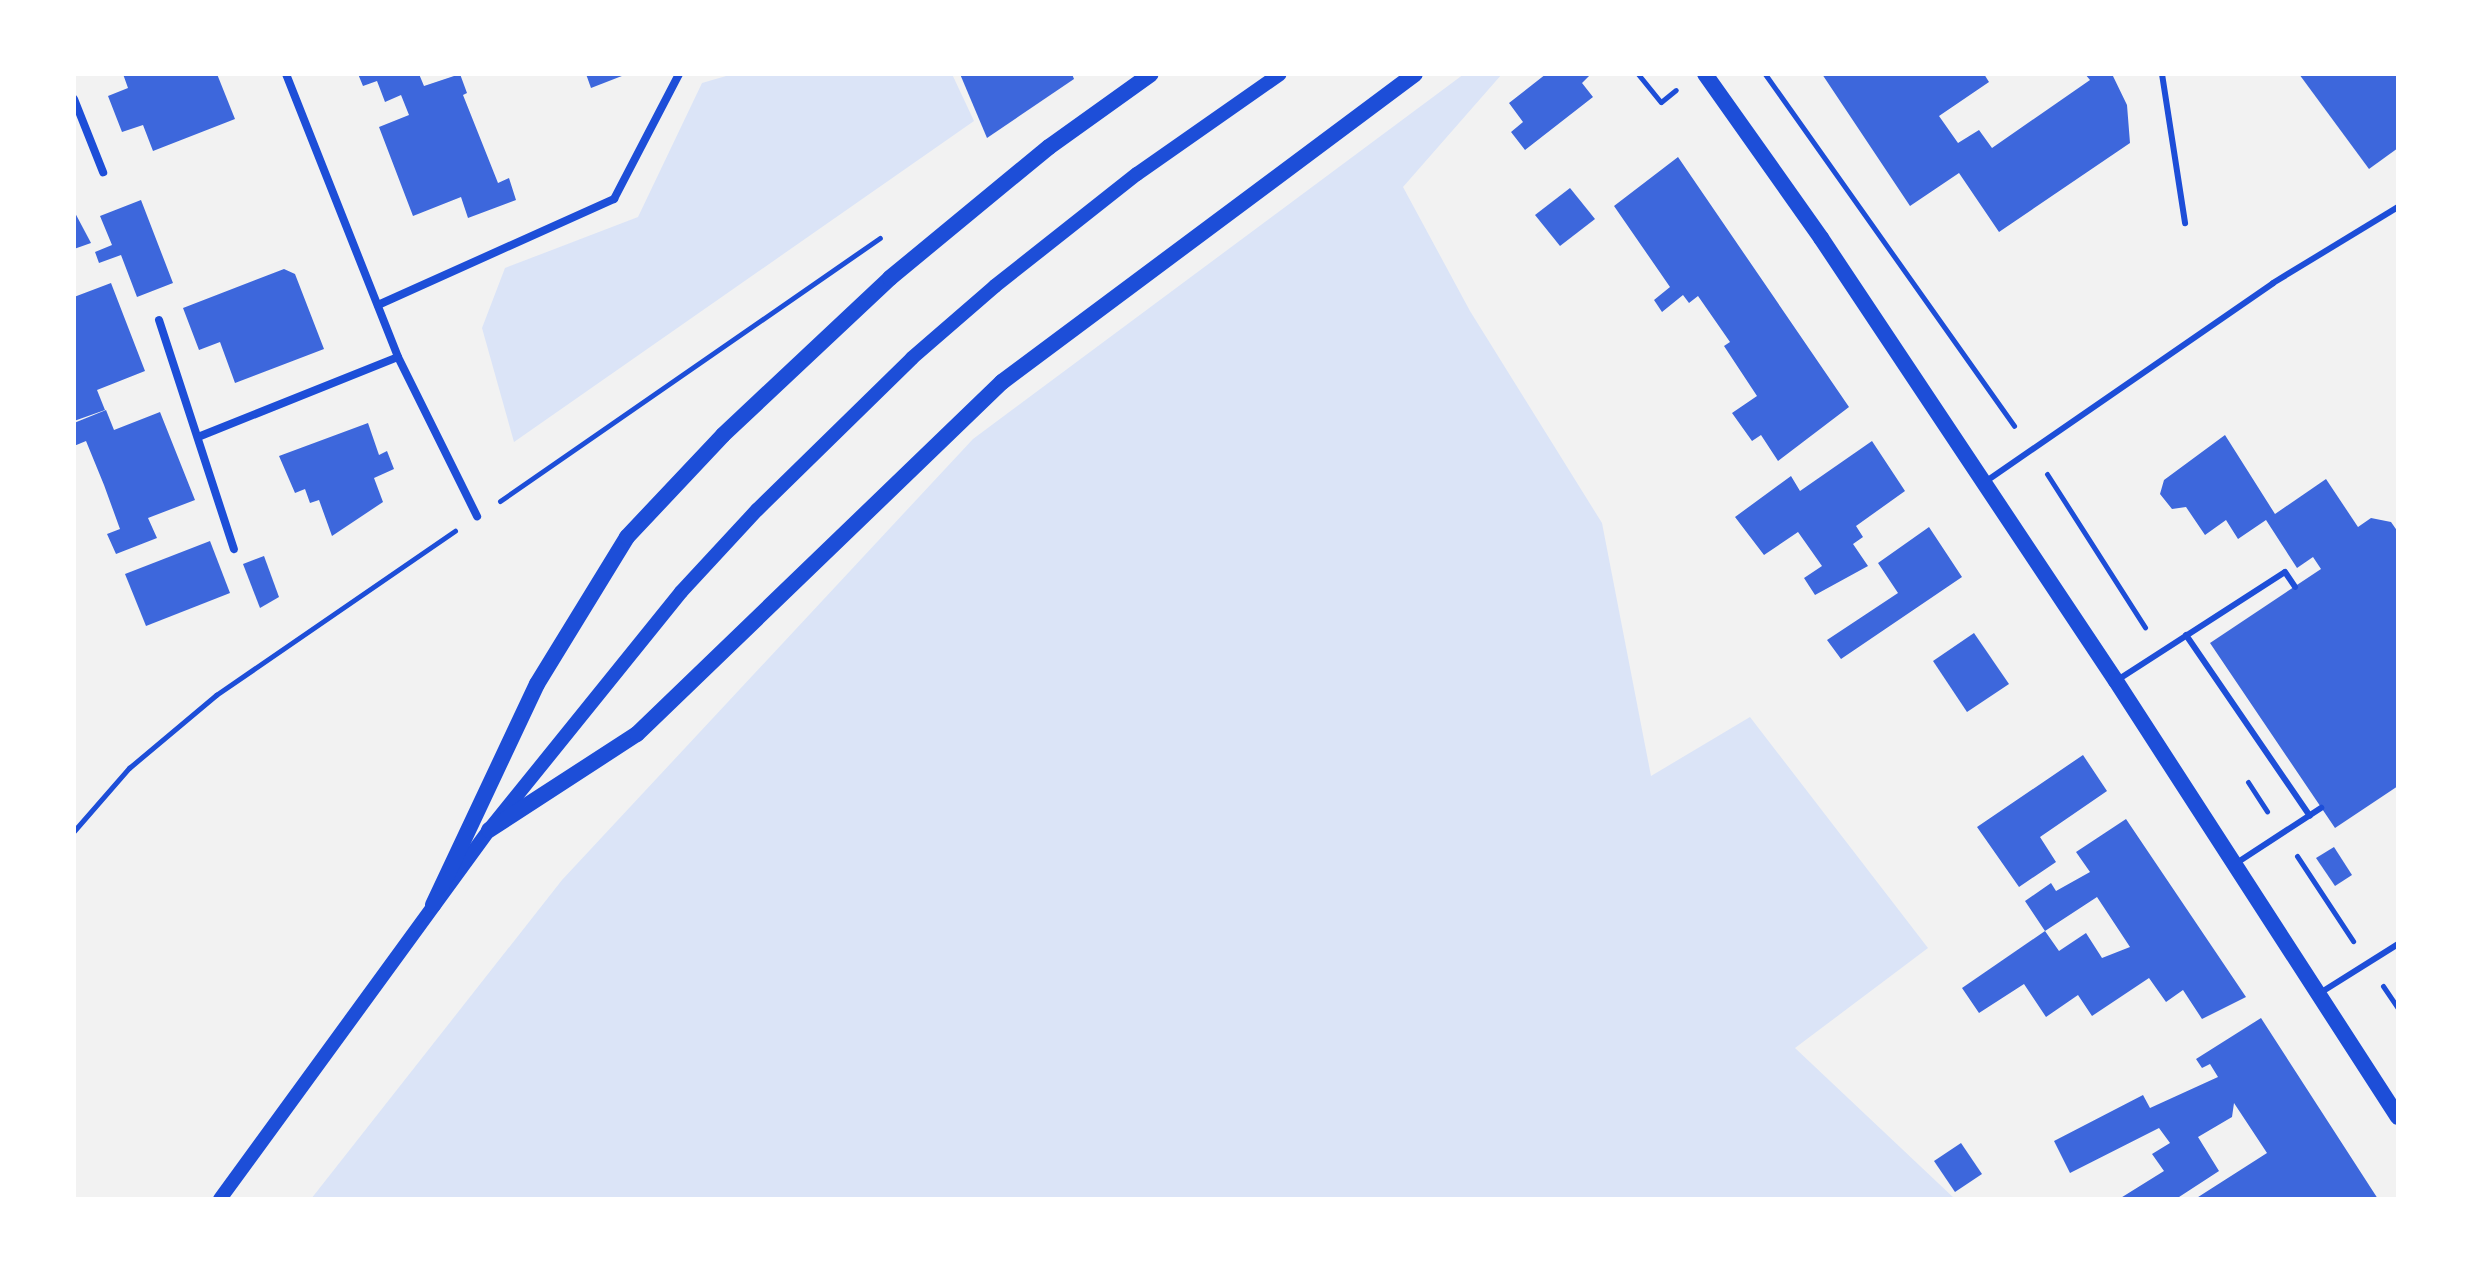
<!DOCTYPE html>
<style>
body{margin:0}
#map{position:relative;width:2472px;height:1273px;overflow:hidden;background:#f2f2f2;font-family:Cabin,sans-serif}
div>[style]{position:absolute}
.green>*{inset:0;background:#dbe4f7}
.building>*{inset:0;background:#3d67dc}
.path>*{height:5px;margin:-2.5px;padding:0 2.5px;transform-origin:2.5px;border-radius:2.5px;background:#1d4ed8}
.service>*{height:6px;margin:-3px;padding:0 3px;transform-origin:3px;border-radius:3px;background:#1d4ed8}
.minor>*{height:8px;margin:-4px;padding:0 4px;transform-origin:4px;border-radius:4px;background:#1d4ed8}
.tertiary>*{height:14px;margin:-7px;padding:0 7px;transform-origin:7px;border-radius:7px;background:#1d4ed8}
.secondary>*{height:16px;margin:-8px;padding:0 8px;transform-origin:8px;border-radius:8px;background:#1d4ed8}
span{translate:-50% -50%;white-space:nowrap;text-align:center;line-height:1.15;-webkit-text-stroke:6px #fff;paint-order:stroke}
.frame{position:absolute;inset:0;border:76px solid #fff;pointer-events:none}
</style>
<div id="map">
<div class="green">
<div style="clip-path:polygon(733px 74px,952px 74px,974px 121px,514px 442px,482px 328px,505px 268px,638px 217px,702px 83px)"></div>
<div style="clip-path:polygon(1464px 74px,1502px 74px,1403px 187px,1470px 311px,1602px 523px,1651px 776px,1750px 717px,1928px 948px,1795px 1048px,1955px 1199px,311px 1199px,562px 880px,973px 439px)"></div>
</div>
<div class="building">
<div style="clip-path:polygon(123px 74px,217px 74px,235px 119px,153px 151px,143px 125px,122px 132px,108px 96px,128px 88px)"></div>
<div style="clip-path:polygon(358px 74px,419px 74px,424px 86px,460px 74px,467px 93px,463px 95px,498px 183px,509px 178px,516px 200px,468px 218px,461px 197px,413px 216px,379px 127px,409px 115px,401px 95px,385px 102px,377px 81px,363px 86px)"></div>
<div style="clip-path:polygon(586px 74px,627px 74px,591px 88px)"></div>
<div style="clip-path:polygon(960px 74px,1072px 74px,1074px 79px,987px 138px)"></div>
<div style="clip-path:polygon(1546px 74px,1591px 74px,1582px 83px,1593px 97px,1525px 150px,1511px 132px,1523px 122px,1509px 103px)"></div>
<div style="clip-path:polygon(1822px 74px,1984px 74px,1989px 82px,1939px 116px,1958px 143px,1979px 130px,1992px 148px,2090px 80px,2085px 74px,2112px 74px,2127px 105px,2130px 143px,1999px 232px,1959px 173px,1910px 206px)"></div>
<div style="clip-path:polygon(2299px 74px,2398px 74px,2398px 148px,2369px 169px)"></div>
<div style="clip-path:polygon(1678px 157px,1849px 407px,1778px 461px,1761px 435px,1752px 441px,1732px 413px,1757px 396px,1724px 346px,1730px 342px,1698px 296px,1689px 303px,1683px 295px,1662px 312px,1654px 300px,1670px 287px,1614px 206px)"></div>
<div style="clip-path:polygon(1570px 188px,1595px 219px,1560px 246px,1535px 215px)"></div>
<div style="clip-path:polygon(141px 200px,173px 283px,137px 297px,121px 255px,99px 263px,95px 252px,112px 245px,100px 216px)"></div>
<div style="clip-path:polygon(74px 211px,91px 243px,74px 249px)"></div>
<div style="clip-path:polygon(284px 269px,295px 274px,324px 349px,235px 383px,220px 342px,199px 350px,183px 308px)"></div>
<div style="clip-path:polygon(111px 283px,145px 371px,97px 390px,105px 410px,74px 421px,74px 297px)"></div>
<div style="clip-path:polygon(106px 410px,114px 430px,160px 412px,195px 500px,148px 518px,157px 538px,116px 554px,107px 534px,120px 529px,104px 485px,86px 441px,74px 446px,74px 423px)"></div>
<div style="clip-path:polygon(368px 423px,379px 455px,387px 451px,394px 469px,374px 478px,383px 502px,332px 536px,319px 500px,310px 503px,305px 489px,295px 493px,279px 456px)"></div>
<div style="clip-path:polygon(2225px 435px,2275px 514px,2326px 479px,2358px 527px,2371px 518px,2391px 522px,2398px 532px,2398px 786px,2335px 828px,2210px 643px,2321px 569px,2313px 557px,2297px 568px,2266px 520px,2238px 539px,2226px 520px,2205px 535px,2186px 507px,2172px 509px,2160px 494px,2164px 480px)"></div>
<div style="clip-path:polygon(1872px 441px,1905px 491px,1856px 526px,1863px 537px,1853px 544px,1868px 566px,1815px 595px,1804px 578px,1822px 566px,1798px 532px,1764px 555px,1735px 517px,1791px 476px,1800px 491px)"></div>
<div style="clip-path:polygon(1929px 527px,1962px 577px,1841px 659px,1827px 640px,1898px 593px,1878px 563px)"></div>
<div style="clip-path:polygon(210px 541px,230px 593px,146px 626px,125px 574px)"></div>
<div style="clip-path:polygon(264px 556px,279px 597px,260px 608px,243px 564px)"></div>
<div style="clip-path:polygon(1974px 633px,2009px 684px,1967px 712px,1933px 661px)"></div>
<div style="clip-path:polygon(2083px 755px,2107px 791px,2040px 837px,2056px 862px,2019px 887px,1977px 827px)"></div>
<div style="clip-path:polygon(2126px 819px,2246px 997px,2202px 1019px,2183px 990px,2166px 1002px,2149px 978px,2092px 1016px,2078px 995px,2046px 1017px,2024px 984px,1979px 1013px,1962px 988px,2045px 931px,2059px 951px,2086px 933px,2102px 958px,2130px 947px,2097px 897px,2045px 931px,2025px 901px,2051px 883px,2056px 891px,2090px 872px,2076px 852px)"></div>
<div style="clip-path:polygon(2334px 847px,2352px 875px,2335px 886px,2316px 858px)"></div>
<div style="clip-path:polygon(2261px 1018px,2378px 1199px,2195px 1199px,2267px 1153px,2234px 1103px,2232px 1117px,2198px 1137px,2219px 1171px,2176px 1199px,2119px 1199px,2164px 1171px,2152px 1154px,2170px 1143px,2159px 1128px,2070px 1173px,2054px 1141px,2143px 1095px,2150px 1108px,2218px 1077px,2210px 1064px,2202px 1068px,2196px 1059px)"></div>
<div style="clip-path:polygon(1961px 1143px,1982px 1174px,1955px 1192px,1934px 1161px)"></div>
</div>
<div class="path">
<div style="left:1638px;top:74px;width:36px;rotate:51deg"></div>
<div style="left:1661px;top:102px;width:19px;rotate:-39deg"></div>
<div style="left:1765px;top:74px;width:431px;rotate:54.7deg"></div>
<div style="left:2047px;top:474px;width:182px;rotate:57.4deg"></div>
<div style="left:500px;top:501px;width:462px;rotate:-34.7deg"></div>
<div style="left:2248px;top:782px;width:35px;rotate:57deg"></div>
<div style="left:74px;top:831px;width:84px;rotate:-48.9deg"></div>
<div style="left:129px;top:768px;width:114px;rotate:-40deg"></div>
<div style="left:216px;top:695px;width:290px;rotate:-34.5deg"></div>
<div style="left:2297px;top:856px;width:102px;rotate:56.6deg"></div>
<div style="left:2383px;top:986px;width:27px;rotate:56deg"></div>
</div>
<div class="service">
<div style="left:2162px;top:74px;width:151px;rotate:81.2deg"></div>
<div style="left:1985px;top:482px;width:350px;rotate:-34.6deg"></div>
<div style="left:2273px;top:283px;width:146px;rotate:-31.3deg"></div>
<div style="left:2186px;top:635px;width:219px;rotate:55.6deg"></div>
<div style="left:2119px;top:679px;width:197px;rotate:-32.8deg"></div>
<div style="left:2285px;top:572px;width:18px;rotate:56deg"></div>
<div style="left:2235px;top:864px;width:103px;rotate:-33.1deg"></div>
<div style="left:2320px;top:993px;width:92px;rotate:-32.1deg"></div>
</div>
<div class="minor">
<div style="left:286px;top:74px;width:304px;rotate:68.4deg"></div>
<div style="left:398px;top:357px;width:178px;rotate:63.6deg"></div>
<div style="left:74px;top:99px;width:79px;rotate:68.3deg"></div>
<div style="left:378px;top:305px;width:259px;rotate:-24.2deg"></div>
<div style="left:614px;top:199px;width:141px;rotate:-62.5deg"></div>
<div style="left:159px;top:320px;width:241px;rotate:71.9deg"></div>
<div style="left:198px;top:437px;width:215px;rotate:-21.8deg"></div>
</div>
<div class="tertiary">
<div style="left:220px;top:1199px;width:457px;rotate:-53.9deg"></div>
<div style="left:489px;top:830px;width:306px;rotate:-51.1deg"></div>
<div style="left:681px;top:592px;width:112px;rotate:-47.2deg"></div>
<div style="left:757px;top:510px;width:217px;rotate:-44.4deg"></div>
<div style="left:912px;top:358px;width:110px;rotate:-40.9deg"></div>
<div style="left:995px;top:286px;width:181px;rotate:-38.3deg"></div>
<div style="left:1137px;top:174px;width:174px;rotate:-35deg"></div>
</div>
<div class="secondary">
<div style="left:1705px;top:74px;width:201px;rotate:54.7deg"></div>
<div style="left:1821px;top:238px;width:532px;rotate:56.34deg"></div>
<div style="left:2116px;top:681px;width:519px;rotate:57.11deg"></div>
<div style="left:489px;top:830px;width:176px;rotate:-33deg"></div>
<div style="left:637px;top:734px;width:507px;rotate:-43.96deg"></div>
<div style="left:1002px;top:382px;width:515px;rotate:-36.71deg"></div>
<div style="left:433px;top:905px;width:244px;rotate:-64.8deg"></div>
<div style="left:537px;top:684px;width:172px;rotate:-58.5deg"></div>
<div style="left:627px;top:537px;width:140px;rotate:-46.7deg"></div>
<div style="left:723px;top:435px;width:229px;rotate:-43.2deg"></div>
<div style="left:890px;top:278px;width:206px;rotate:-39.5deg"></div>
<div style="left:1049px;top:147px;width:125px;rotate:-35.6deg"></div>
</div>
<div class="frame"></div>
</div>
